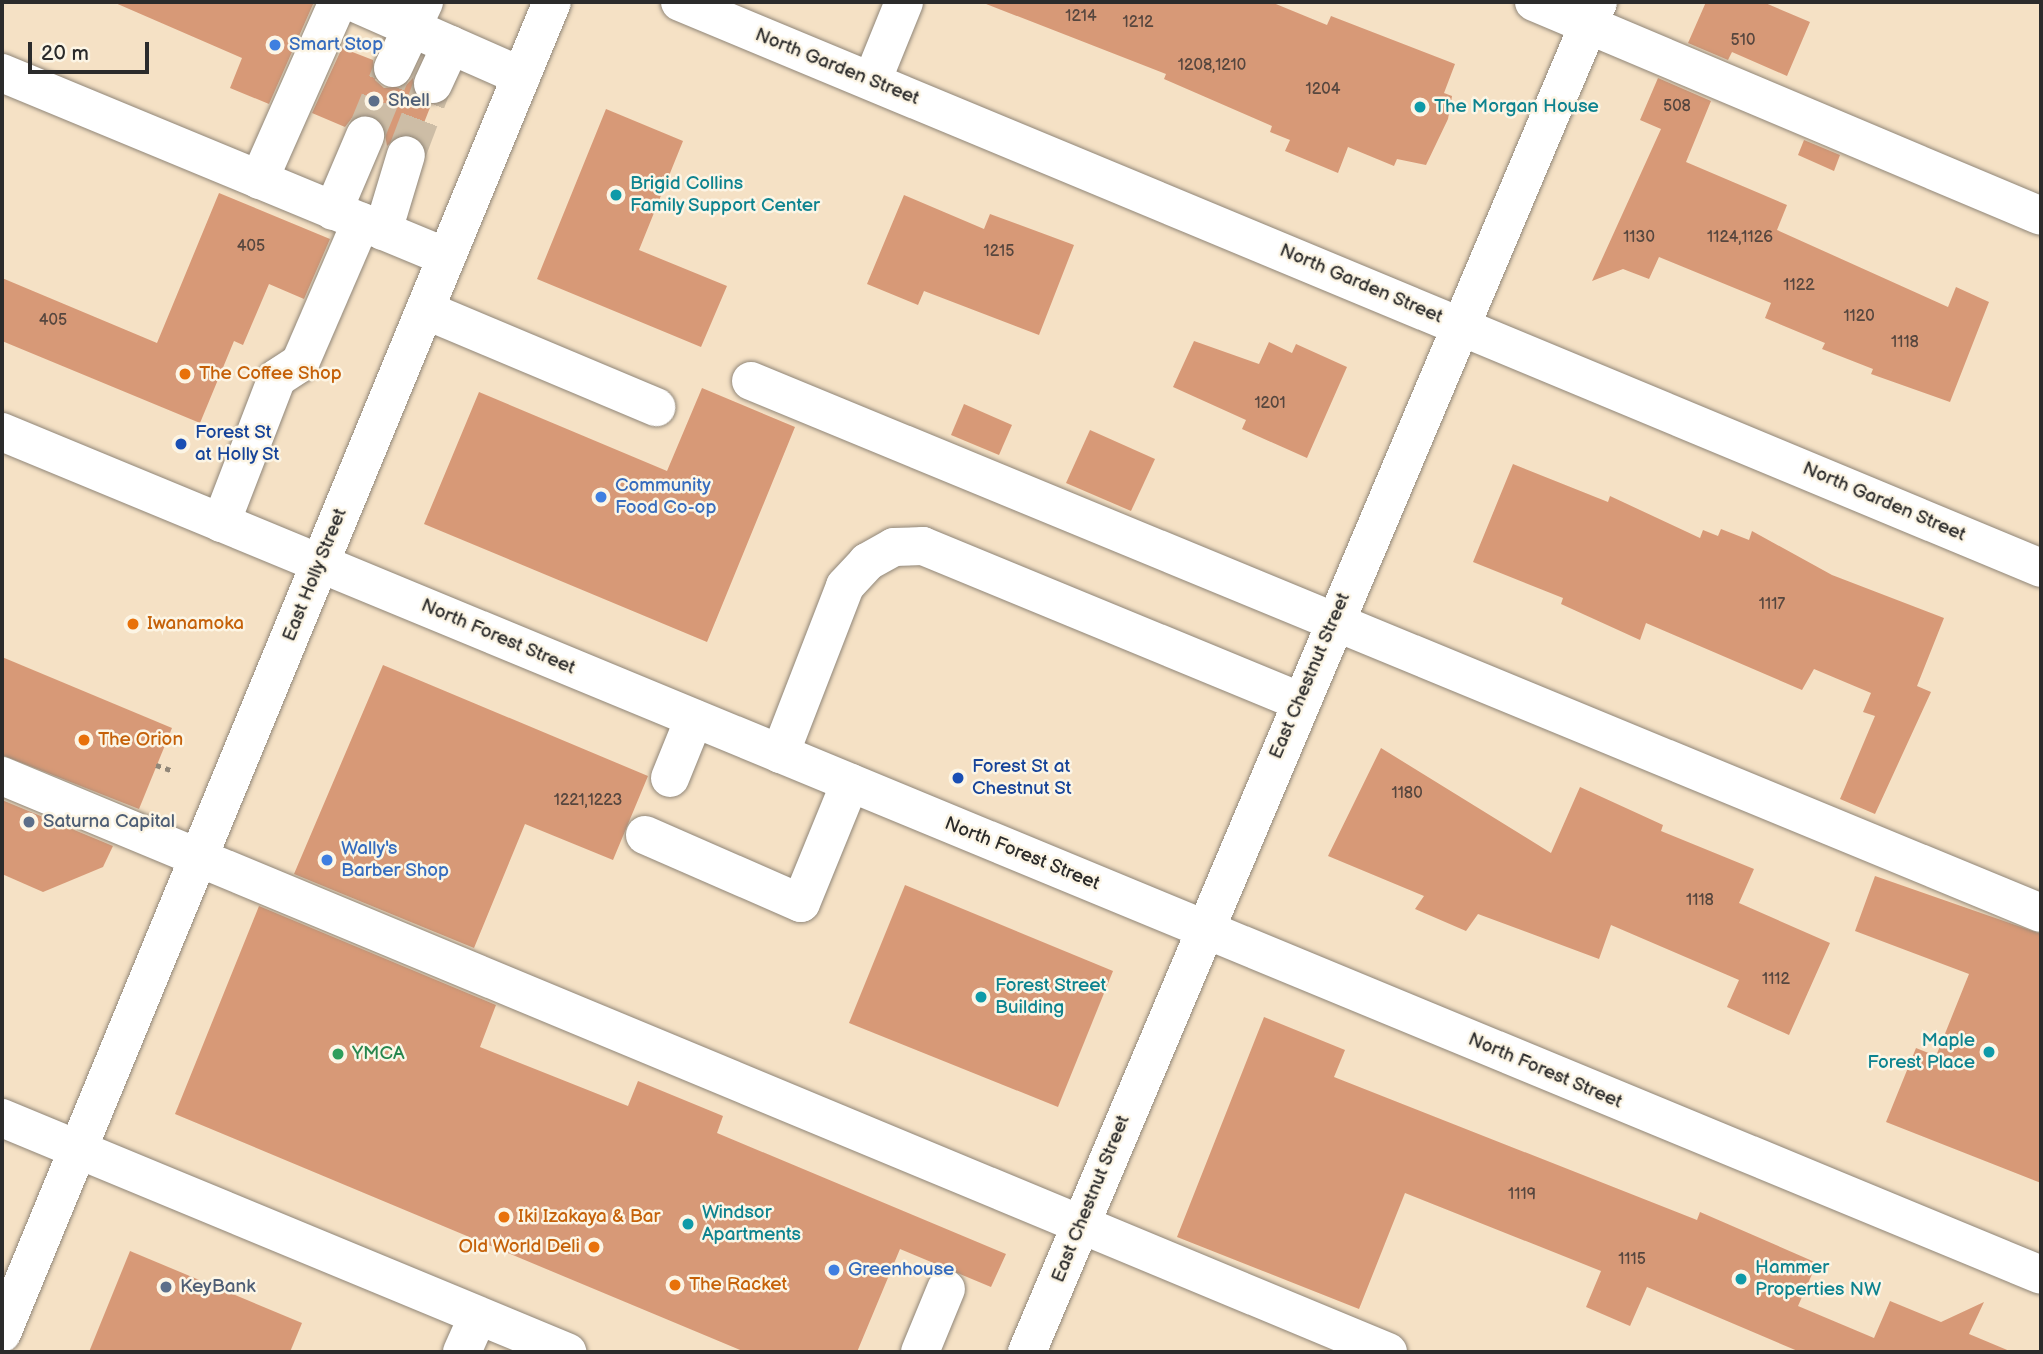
<!DOCTYPE html>
<style>
body{margin:0}
#map{position:relative;width:2043px;height:1354px;overflow:hidden;background:#f5e1c5;font-family:"Balsamiq Sans",sans-serif}
div>[style]{position:absolute}
.building>*{inset:0;background:#d79977}
.minor-tunnel>*{height:38px;margin-top:-19px;transform-origin:0;background:repeating-linear-gradient(90deg,#cdbda6 0 38px,transparent 0 57px)}
.path>*{height:4.5px;margin-top:-2.25px;transform-origin:0;background:repeating-linear-gradient(90deg,#908678 0 5px,transparent 0 10px)}
.roads{filter:drop-shadow(0 0 2px #908678) drop-shadow(0 0 2px #908678)}
.minor>*{height:38px;margin:-19px;padding:0 19px;transform-origin:19px;border-radius:19px;background:#fff}
.major>*{height:38px;margin:-19px;padding:0 19px;transform-origin:19px;border-radius:19px;background:#fff}
.dots>*{width:19px;height:19px;translate:-50% -50%;box-sizing:border-box;border:4px solid #fcf5e5;border-radius:50%}
span{translate:-50% -50%;white-space:nowrap;text-align:center;line-height:1.15;-webkit-text-stroke:5px #fcf5e5;paint-order:stroke}
.number-label{font-size:16px;color:#56463e}
.number-label span{-webkit-text-stroke-width:0}
.shop-label{font-size:19px;color:#366cbe}
.left{translate:0 -50%;text-align:left}
.street-label{font-size:19px;color:#2b2b2b}
.service-label{font-size:19px;color:#4e5e75}
.culture-label{font-size:19px;color:#0d838f}
.right{translate:-100% -50%;text-align:right}
.food-label{font-size:19px;color:#c56008}
.transit-label{font-size:19px;color:#164399}
.leisure-label{font-size:19px;color:#27864d}
.frame{position:absolute;inset:0;border:4px solid #2b2b2b;pointer-events:none}
.scale{position:absolute;left:28px;top:42px;width:121px;height:32px;box-sizing:border-box;border:4px solid #2b2b2b;border-top:0;padding-left:9px;font-size:21px;line-height:24px;white-space:nowrap;color:#2b2b2b;-webkit-text-stroke:5px #fcf5e5;paint-order:stroke}
</style>
<div id="map">
<div class="building">
<div style="clip-path:polygon(113px 2px,314px 2px,269px 104px,230px 88px,242px 58px)"></div>
<div style="clip-path:polygon(981px 2px,1271px 2px,1327px 25px,1331px 16px,1455px 64px,1444px 93px,1452px 96px,1448px 119px,1426px 165px,1397px 159px,1394px 166px,1348px 147px,1338px 173px,1285px 151px,1290px 140px,1270px 132px,1272px 126px,1164px 79px,1166px 74px)"></div>
<div style="clip-path:polygon(1706px 2px,1763px 2px,1810px 22px,1787px 76px,1732px 52px,1728px 60px,1688px 43px)"></div>
<div style="clip-path:polygon(342px 48px,373px 60px,375px 80px,384px 88px,405px 86px,413px 78px,415px 96px,431px 105px,418px 138px,400px 134px,387px 146px,383px 123px,373px 116px,352px 118px,345px 127px,312px 113px)"></div>
<div style="clip-path:polygon(1658px 78px,1711px 101px,1686px 162px,1787px 205px,1777px 230px,1948px 307px,1956px 287px,1989px 302px,1950px 402px,1871px 374px,1873px 369px,1822px 349px,1825px 343px,1765px 318px,1771px 303px,1659px 257px,1649px 279px,1623px 269px,1592px 281px,1661px 129px,1640px 120px)"></div>
<div style="clip-path:polygon(606px 109px,683px 141px,639px 250px,727px 286px,701px 347px,537px 279px)"></div>
<div style="clip-path:polygon(1804px 140px,1840px 155px,1834px 171px,1798px 155px)"></div>
<div style="clip-path:polygon(219px 193px,330px 239px,304px 299px,269px 284px,243px 345px,234px 341px,200px 423px,2px 341px,2px 278px,157px 343px)"></div>
<div style="clip-path:polygon(904px 195px,984px 229px,990px 214px,1074px 245px,1039px 335px,924px 291px,918px 305px,867px 284px)"></div>
<div style="clip-path:polygon(1194px 341px,1259px 364px,1269px 342px,1292px 353px,1296px 344px,1347px 367px,1307px 458px,1242px 429px,1246px 420px,1173px 387px)"></div>
<div style="clip-path:polygon(702px 388px,795px 427px,707px 642px,424px 524px,479px 392px,667px 471px)"></div>
<div style="clip-path:polygon(964px 404px,1012px 425px,999px 455px,951px 435px)"></div>
<div style="clip-path:polygon(1090px 430px,1155px 459px,1131px 511px,1066px 483px)"></div>
<div style="clip-path:polygon(1513px 464px,1608px 502px,1610px 496px,1700px 538px,1703px 530px,1718px 536px,1721px 529px,1749px 540px,1752px 531px,1832px 575px,1944px 618px,1917px 686px,1931px 692px,1875px 814px,1840px 799px,1875px 716px,1863px 712px,1871px 693px,1814px 669px,1802px 690px,1646px 623px,1640px 640px,1561px 604px,1563px 598px,1473px 562px)"></div>
<div style="clip-path:polygon(2px 657px,172px 728px,139px 809px,2px 755px)"></div>
<div style="clip-path:polygon(383px 665px,648px 776px,613px 860px,525px 824px,474px 948px,294px 874px)"></div>
<div style="clip-path:polygon(1381px 748px,1551px 853px,1580px 787px,1663px 825px,1661px 831px,1754px 869px,1739px 903px,1830px 943px,1789px 1035px,1727px 1007px,1739px 980px,1611px 925px,1599px 959px,1478px 914px,1466px 931px,1415px 909px,1424px 896px,1328px 856px)"></div>
<div style="clip-path:polygon(2px 800px,113px 846px,103px 867px,43px 892px,2px 874px)"></div>
<div style="clip-path:polygon(1875px 876px,2041px 934px,2041px 1183px,1886px 1122px,1916px 1048px,1936px 1056px,1969px 974px,1855px 931px)"></div>
<div style="clip-path:polygon(905px 885px,1113px 971px,1058px 1107px,849px 1023px)"></div>
<div style="clip-path:polygon(259px 906px,496px 1005px,480px 1047px,628px 1106px,638px 1081px,723px 1116px,717px 1133px,1006px 1254px,991px 1287px,900px 1249px,857px 1352px,745px 1352px,175px 1114px)"></div>
<div style="clip-path:polygon(1264px 1017px,1345px 1050px,1334px 1077px,1697px 1220px,1700px 1212px,1817px 1263px,1798px 1306px,1874px 1338px,1890px 1301px,1941px 1322px,1984px 1302px,1969px 1334px,2012px 1352px,1800px 1352px,1647px 1287px,1630px 1326px,1586px 1307px,1601px 1271px,1405px 1193px,1359px 1309px,1177px 1237px)"></div>
<div style="clip-path:polygon(130px 1251px,302px 1323px,290px 1352px,89px 1352px)"></div>
</div>
<div class="minor-tunnel">
<div style="left:365px;top:136px;width:74px;rotate:-67.6deg"></div>
<div style="left:406px;top:155px;width:76px;rotate:-69.2deg"></div>
</div>
<div class="path">
<div style="left:156px;top:765px;width:18px;rotate:19deg"></div>
</div>
<div class="roads">
<div class="minor">
<div style="left:353px;top:2px;width:184px;rotate:23.8deg"></div>
<div style="left:680px;top:2px;width:1474px;rotate:22.58deg"></div>
<div style="left:1534px;top:2px;width:550px;rotate:22.88deg"></div>
<div style="left:393px;top:68px;width:73px;rotate:-64.8deg"></div>
<div style="left:2px;top:73px;width:481px;rotate:22.5deg"></div>
<div style="left:872px;top:81px;width:85px;rotate:-67.9deg"></div>
<div style="left:433px;top:84px;width:43px;rotate:-65.2deg"></div>
<div style="left:259px;top:180px;width:195px;rotate:-66.1deg"></div>
<div style="left:333px;top:211px;width:82px;rotate:-66.9deg"></div>
<div style="left:383px;top:231px;width:79px;rotate:-73.2deg"></div>
<div style="left:425px;top:310px;width:251px;rotate:22.8deg"></div>
<div style="left:751px;top:381px;width:1395px;rotate:22.41deg"></div>
<div style="left:221px;top:523px;width:155px;rotate:-68.9deg"></div>
<div style="left:277px;top:378px;width:27px;rotate:-33deg"></div>
<div style="left:300px;top:363px;width:154px;rotate:-66.6deg"></div>
<div style="left:780px;top:754px;width:180px;rotate:-68.8deg"></div>
<div style="left:845px;top:586px;width:33px;rotate:-47deg"></div>
<div style="left:867px;top:562px;width:31px;rotate:-29deg"></div>
<div style="left:894px;top:547px;width:29px;rotate:-2deg"></div>
<div style="left:923px;top:546px;width:407px;rotate:22.4deg"></div>
<div style="left:2px;top:776px;width:1501px;rotate:22.57deg"></div>
<div style="left:670px;top:778px;width:64px;rotate:-67.9deg"></div>
<div style="left:645px;top:835px;width:170px;rotate:23.6deg"></div>
<div style="left:801px;top:903px;width:130px;rotate:-67.8deg"></div>
<div style="left:462px;top:1352px;width:39px;rotate:-66deg"></div>
<div style="left:920px;top:1352px;width:68px;rotate:-67.6deg"></div>
</div>
<div class="major">
<div style="left:2px;top:432px;width:2206px;rotate:22.46deg"></div>
<div style="left:2px;top:1118px;width:612px;rotate:22.5deg"></div>
<div style="left:2px;top:1333px;width:1440px;rotate:-67.55deg"></div>
<div style="left:1027px;top:1352px;width:1466px;rotate:-67.07deg"></div>
</div>
</div>
<div class="dots">
<div style="left:275px;top:45px;background:#3f7fe0"></div>
<div style="left:374px;top:101px;background:#5c6f8a"></div>
<div style="left:1420px;top:107px;background:#0f9aa8"></div>
<div style="left:616px;top:195px;background:#0f9aa8"></div>
<div style="left:185px;top:374px;background:#e8710a"></div>
<div style="left:181px;top:444px;background:#1a4fb4"></div>
<div style="left:601px;top:497px;background:#3f7fe0"></div>
<div style="left:133px;top:624px;background:#e8710a"></div>
<div style="left:84px;top:740px;background:#e8710a"></div>
<div style="left:958px;top:778px;background:#1a4fb4"></div>
<div style="left:29px;top:822px;background:#5c6f8a"></div>
<div style="left:327px;top:860px;background:#3f7fe0"></div>
<div style="left:981px;top:997px;background:#0f9aa8"></div>
<div style="left:1989px;top:1052px;background:#0f9aa8"></div>
<div style="left:338px;top:1054px;background:#2e9e5b"></div>
<div style="left:504px;top:1217px;background:#e8710a"></div>
<div style="left:688px;top:1224px;background:#0f9aa8"></div>
<div style="left:594px;top:1247px;background:#e8710a"></div>
<div style="left:834px;top:1270px;background:#3f7fe0"></div>
<div style="left:1741px;top:1279px;background:#0f9aa8"></div>
<div style="left:675px;top:1285px;background:#e8710a"></div>
<div style="left:166px;top:1287px;background:#5c6f8a"></div>
</div>
<div class="number-label">
<span style="left:1081px;top:17px">1214</span>
<span style="left:1138px;top:23px">1212</span>
<span style="left:1743px;top:41px">510</span>
<span style="left:1212px;top:66px">1208,1210</span>
<span style="left:1323px;top:90px">1204</span>
<span style="left:1677px;top:107px">508</span>
<span style="left:1639px;top:238px">1130</span>
<span style="left:1740px;top:238px">1124,1126</span>
<span style="left:251px;top:247px">405</span>
<span style="left:999px;top:252px">1215</span>
<span style="left:1799px;top:286px">1122</span>
<span style="left:1859px;top:317px">1120</span>
<span style="left:53px;top:321px">405</span>
<span style="left:1905px;top:343px">1118</span>
<span style="left:1270px;top:404px">1201</span>
<span style="left:1772px;top:605px">1117</span>
<span style="left:1407px;top:794px">1180</span>
<span style="left:588px;top:801px">1221,1223</span>
<span style="left:1700px;top:901px">1118</span>
<span style="left:1776px;top:980px">1112</span>
<span style="left:1522px;top:1195px">1119</span>
<span style="left:1632px;top:1260px">1115</span>
</div>
<div class="shop-label">
<span class="left" style="left:289px;top:45px">Smart Stop</span>
<span class="left" style="left:615px;top:497px">Community<br>Food Co-op</span>
<span class="left" style="left:341px;top:860px">Wally's<br>Barber Shop</span>
<span class="left" style="left:848px;top:1270px">Greenhouse</span>
</div>
<div class="street-label">
<span style="left:837px;top:67px;rotate:22deg">North Garden Street</span>
<span style="left:1361px;top:284px;rotate:23deg">North Garden Street</span>
<span style="left:1884px;top:502px;rotate:23deg">North Garden Street</span>
<span style="left:315px;top:575px;rotate:-68deg">East Holly Street</span>
<span style="left:498px;top:637px;rotate:23deg">North Forest Street</span>
<span style="left:1310px;top:676px;rotate:-67deg">East Chestnut Street</span>
<span style="left:1022px;top:854px;rotate:22deg">North Forest Street</span>
<span style="left:1545px;top:1071px;rotate:23deg">North Forest Street</span>
<span style="left:1091px;top:1199px;rotate:-68deg">East Chestnut Street</span>
</div>
<div class="service-label">
<span class="left" style="left:388px;top:101px">Shell</span>
<span class="left" style="left:43px;top:822px">Saturna Capital</span>
<span class="left" style="left:180px;top:1287px">KeyBank</span>
</div>
<div class="culture-label">
<span class="left" style="left:1434px;top:107px">The Morgan House</span>
<span class="left" style="left:630px;top:195px">Brigid Collins<br>Family Support Center</span>
<span class="left" style="left:995px;top:997px">Forest Street<br>Building</span>
<span class="right" style="left:1975px;top:1052px">Maple<br>Forest Place</span>
<span class="left" style="left:702px;top:1224px">Windsor<br>Apartments</span>
<span class="left" style="left:1755px;top:1279px">Hammer<br>Properties NW</span>
</div>
<div class="food-label">
<span class="left" style="left:199px;top:374px">The Coffee Shop</span>
<span class="left" style="left:147px;top:624px">Iwanamoka</span>
<span class="left" style="left:98px;top:740px">The Orion</span>
<span class="left" style="left:518px;top:1217px">Iki Izakaya &amp; Bar</span>
<span class="right" style="left:580px;top:1247px">Old World Deli</span>
<span class="left" style="left:689px;top:1285px">The Racket</span>
</div>
<div class="transit-label">
<span class="left" style="left:195px;top:444px">Forest St<br>at Holly St</span>
<span class="left" style="left:972px;top:778px">Forest St at<br>Chestnut St</span>
</div>
<div class="leisure-label">
<span class="left" style="left:352px;top:1054px">YMCA</span>
</div>
<div class="frame"></div>
<div class="scale">20 m</div>
</div>
